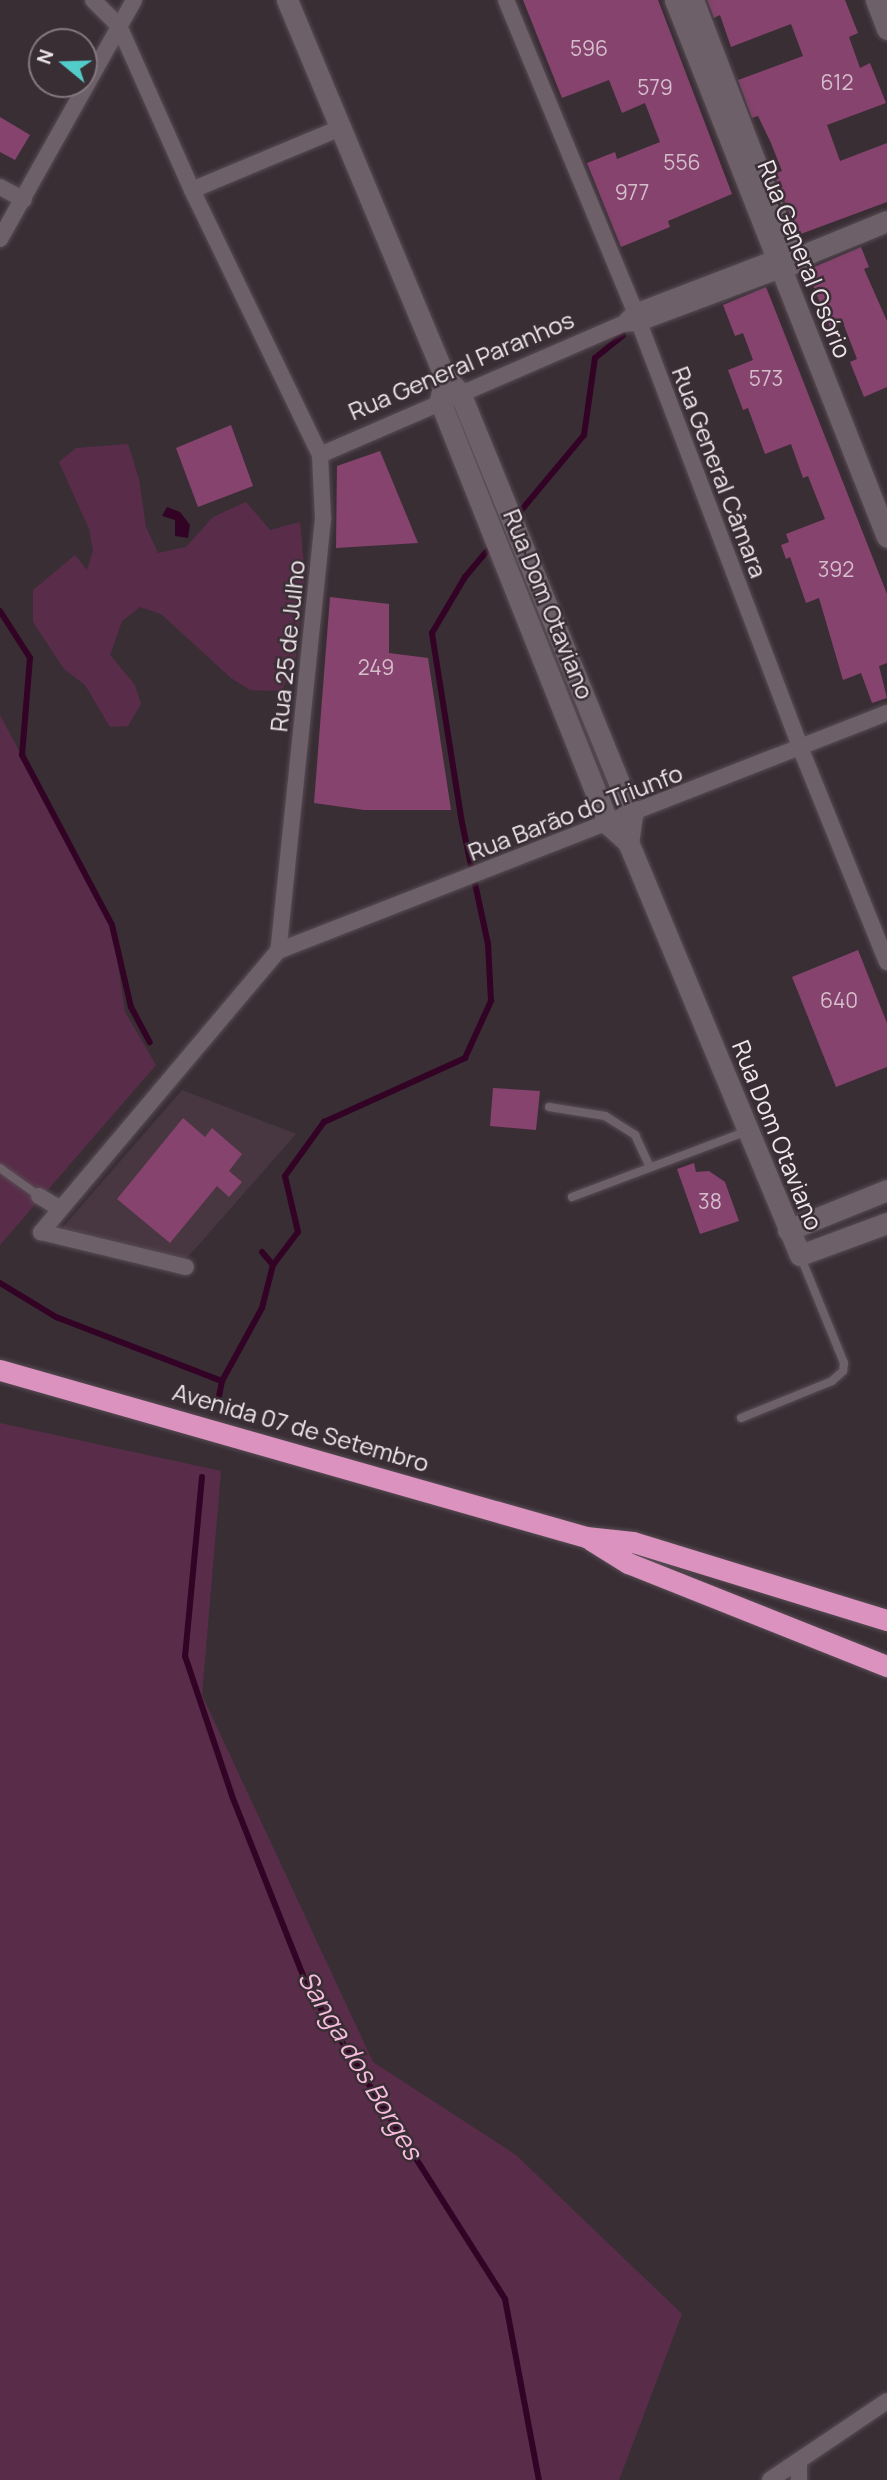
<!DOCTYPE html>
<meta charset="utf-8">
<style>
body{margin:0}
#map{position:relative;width:887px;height:2480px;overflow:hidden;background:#3a2e35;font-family:Manrope,sans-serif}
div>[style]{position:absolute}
.built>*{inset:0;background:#483741}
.green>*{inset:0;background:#592d49}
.water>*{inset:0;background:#320324}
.stream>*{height:6px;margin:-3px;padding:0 3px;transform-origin:3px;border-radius:3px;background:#320324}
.building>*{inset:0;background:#86436e}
.roads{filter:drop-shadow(0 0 2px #574c53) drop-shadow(0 0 2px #574c53)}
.lane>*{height:8px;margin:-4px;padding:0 4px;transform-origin:4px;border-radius:4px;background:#6e6068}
.street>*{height:16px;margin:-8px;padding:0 8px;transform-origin:8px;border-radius:8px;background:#6e6068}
.secondary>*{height:21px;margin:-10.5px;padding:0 10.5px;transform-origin:10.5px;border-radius:10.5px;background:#6e6068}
.highway>*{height:21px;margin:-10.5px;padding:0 10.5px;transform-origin:10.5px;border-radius:10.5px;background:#db92bf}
span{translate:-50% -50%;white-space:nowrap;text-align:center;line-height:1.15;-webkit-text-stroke:5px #3a2e35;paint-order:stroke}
.number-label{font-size:21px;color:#d5becc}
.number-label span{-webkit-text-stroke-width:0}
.street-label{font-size:24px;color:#efe7eb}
.water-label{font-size:26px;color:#f7bbde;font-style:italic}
.north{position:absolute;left:28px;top:28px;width:70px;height:70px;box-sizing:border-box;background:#3a2e35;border:2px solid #82787e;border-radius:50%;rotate:289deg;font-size:19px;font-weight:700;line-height:28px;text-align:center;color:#efe7eb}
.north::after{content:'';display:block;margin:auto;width:24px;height:32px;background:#53cdca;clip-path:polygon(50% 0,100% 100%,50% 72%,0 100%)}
</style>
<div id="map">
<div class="built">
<div style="clip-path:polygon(182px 1090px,296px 1134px,187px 1258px,56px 1235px)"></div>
</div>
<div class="green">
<div style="clip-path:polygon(128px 444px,139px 479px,146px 527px,158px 553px,186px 547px,213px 517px,246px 502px,270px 530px,300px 522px,305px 576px,296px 656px,282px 691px,250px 690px,231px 678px,161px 614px,140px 607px,122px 621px,110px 655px,135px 685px,141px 704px,128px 726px,110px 727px,85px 685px,64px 669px,33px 622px,33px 590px,75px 555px,87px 570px,93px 551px,89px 529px,59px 462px,76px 448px)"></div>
<div style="clip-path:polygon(0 715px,112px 925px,125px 1012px,156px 1065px,0 1245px)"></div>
<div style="clip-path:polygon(0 1423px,221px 1471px,202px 1695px,373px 2062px,516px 2155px,682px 2314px,619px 2480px,0 2480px)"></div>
</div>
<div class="water">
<div style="clip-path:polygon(167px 507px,180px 512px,190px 525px,188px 538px,175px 536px,175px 520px,162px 516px)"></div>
</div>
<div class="stream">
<div style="left:499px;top:537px;width:133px;rotate:-50.2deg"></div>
<div style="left:584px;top:435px;width:78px;rotate:-81.9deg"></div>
<div style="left:595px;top:358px;width:36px;rotate:-39deg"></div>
<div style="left:0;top:611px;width:56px;rotate:57.4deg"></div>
<div style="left:30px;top:658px;width:97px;rotate:94.7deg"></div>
<div style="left:22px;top:755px;width:192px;rotate:62.1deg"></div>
<div style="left:112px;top:925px;width:84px;rotate:77deg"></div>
<div style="left:131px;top:1007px;width:40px;rotate:62deg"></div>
<div style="left:273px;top:1265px;width:41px;rotate:-52.9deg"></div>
<div style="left:298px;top:1232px;width:57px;rotate:-103.1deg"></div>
<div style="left:285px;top:1176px;width:67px;rotate:-54.2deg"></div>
<div style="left:324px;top:1122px;width:155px;rotate:-24.4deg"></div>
<div style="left:465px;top:1058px;width:63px;rotate:-65.5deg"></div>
<div style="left:491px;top:1001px;width:57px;rotate:-93deg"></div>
<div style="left:488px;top:944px;width:124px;rotate:-102.1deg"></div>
<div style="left:462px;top:823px;width:192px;rotate:-99deg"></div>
<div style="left:432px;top:633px;width:65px;rotate:-59.5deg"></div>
<div style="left:465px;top:577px;width:42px;rotate:-49.8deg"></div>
<div style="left:0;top:1283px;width:66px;rotate:31.3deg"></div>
<div style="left:56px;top:1317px;width:178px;rotate:21.1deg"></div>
<div style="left:222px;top:1381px;width:15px;rotate:101deg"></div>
<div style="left:222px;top:1381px;width:83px;rotate:-61.3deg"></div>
<div style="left:262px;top:1308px;width:44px;rotate:-75.7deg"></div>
<div style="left:273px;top:1265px;width:17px;rotate:-130deg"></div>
<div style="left:202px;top:1477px;width:180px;rotate:95.4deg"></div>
<div style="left:185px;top:1656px;width:148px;rotate:71.4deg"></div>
<div style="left:232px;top:1796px;width:209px;rotate:68.4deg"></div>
<div style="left:309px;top:1990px;width:366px;rotate:57.6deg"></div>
<div style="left:505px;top:2299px;width:184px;rotate:79.4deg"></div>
</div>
<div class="building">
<div style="clip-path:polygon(523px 0,658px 0,732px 194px,668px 221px,670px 227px,621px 247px,587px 163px,615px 152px,617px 159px,660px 142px,645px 103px,622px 113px,609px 80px,562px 98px)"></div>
<div style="clip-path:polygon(707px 0,845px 0,858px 33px,849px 37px,860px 68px,870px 63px,886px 103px,827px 125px,840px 161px,887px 143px,887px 202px,798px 235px,774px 174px,782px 171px,771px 143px,758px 116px,752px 118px,738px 80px,803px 56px,791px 24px,731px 47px,720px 15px,714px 18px)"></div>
<div style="clip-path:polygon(0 117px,30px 135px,15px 160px,0 152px)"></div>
<div style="clip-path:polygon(861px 247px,869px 267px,864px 269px,887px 321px,887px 387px,864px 397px,850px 362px,857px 359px,843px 323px,830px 328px,807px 270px)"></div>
<div style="clip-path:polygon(766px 287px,887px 594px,887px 663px,879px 666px,887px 698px,872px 703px,861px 673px,843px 680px,819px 598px,806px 603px,790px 557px,786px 559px,781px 545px,789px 542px,786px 534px,825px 519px,808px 476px,803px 478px,791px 444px,765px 454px,748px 408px,743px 410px,728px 370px,753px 360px,743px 333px,735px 336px,723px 305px)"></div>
<div style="clip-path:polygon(231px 425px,253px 486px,198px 507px,176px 448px)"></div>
<div style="clip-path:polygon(380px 451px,418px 543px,336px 548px,337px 466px)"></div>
<div style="clip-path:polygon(330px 597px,389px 604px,389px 653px,428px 658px,451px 810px,364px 810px,314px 803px)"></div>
<div style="clip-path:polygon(858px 950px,887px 1023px,887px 1067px,836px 1087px,792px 977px)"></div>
<div style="clip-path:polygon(493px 1088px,540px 1091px,536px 1130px,490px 1126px)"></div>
<div style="clip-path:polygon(183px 1118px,205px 1137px,212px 1128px,242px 1154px,229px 1171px,242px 1182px,229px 1197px,217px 1186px,170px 1243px,117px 1199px)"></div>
<div style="clip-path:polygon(694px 1163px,696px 1172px,709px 1171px,725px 1182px,739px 1221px,700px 1234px,677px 1169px)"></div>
</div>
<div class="roads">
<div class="lane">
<div style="left:549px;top:1107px;width:57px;rotate:9.1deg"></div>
<div style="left:605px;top:1116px;width:36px;rotate:32deg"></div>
<div style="left:635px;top:1135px;width:35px;rotate:65deg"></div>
<div style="left:0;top:1168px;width:48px;rotate:35.7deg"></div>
<div style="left:572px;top:1197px;width:188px;rotate:-20.6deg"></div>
<div style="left:741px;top:1418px;width:98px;rotate:-22.1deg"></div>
<div style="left:832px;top:1381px;width:15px;rotate:-42deg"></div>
<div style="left:843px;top:1371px;width:8px;rotate:-83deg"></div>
<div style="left:844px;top:1363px;width:117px;rotate:-112.2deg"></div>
</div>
<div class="street">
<div style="left:93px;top:0;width:37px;rotate:45deg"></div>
<div style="left:119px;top:26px;width:180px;rotate:66deg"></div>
<div style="left:192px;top:190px;width:294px;rotate:64.2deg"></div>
<div style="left:320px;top:455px;width:64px;rotate:87.3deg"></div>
<div style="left:323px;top:519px;width:434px;rotate:95.9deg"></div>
<div style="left:278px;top:951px;width:368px;rotate:130.1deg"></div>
<div style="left:41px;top:1232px;width:149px;rotate:13.6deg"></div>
<div style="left:506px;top:0;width:338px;rotate:67.5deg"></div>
<div style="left:635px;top:312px;width:465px;rotate:69.2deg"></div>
<div style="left:800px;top:747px;width:232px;rotate:68deg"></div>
<div style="left:0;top:187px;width:27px;rotate:28deg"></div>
<div style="left:192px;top:190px;width:160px;rotate:-22.7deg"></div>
<div style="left:0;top:239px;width:274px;rotate:-60.7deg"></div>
<div style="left:627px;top:320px;width:11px;rotate:-45deg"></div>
<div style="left:635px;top:312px;width:151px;rotate:-21deg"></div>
<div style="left:320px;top:455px;width:330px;rotate:-23.4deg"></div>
<div style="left:623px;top:324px;width:16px;rotate:-4deg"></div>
<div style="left:639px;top:323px;width:152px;rotate:-20.5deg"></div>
<div style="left:278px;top:951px;width:654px;rotate:-21.35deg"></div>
<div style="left:39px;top:1196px;width:23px;rotate:31deg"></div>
<div style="left:770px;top:2480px;width:141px;rotate:-34deg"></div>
<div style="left:799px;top:2480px;width:19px;rotate:-90deg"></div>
</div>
<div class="secondary">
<div style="left:287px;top:0;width:409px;rotate:67.3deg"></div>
<div style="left:445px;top:377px;width:22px;rotate:47deg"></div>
<div style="left:460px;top:393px;width:456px;rotate:67.8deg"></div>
<div style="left:632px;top:815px;width:27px;rotate:98deg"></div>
<div style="left:675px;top:0;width:577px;rotate:68.46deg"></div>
<div style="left:693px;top:0;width:273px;rotate:69deg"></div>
<div style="left:876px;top:0;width:31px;rotate:69deg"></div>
<div style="left:781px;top:270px;width:35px;rotate:-31deg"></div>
<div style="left:811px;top:252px;width:82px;rotate:-22.2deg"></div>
<div style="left:445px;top:377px;width:25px;rotate:102deg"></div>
<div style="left:440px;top:401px;width:455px;rotate:68.3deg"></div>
<div style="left:608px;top:824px;width:27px;rotate:42deg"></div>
<div style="left:628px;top:842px;width:447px;rotate:67.4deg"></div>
<div style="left:800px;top:1255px;width:93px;rotate:-20.2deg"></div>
<div style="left:788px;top:1230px;width:107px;rotate:-22deg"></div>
</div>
<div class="highway">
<div style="left:0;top:1370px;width:609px;rotate:15.91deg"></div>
<div style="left:586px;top:1537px;width:47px;rotate:6.1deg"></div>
<div style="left:633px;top:1542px;width:266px;rotate:17.1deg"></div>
<div style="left:591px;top:1540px;width:44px;rotate:31.9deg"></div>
<div style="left:628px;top:1563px;width:279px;rotate:21.7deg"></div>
</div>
</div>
<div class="number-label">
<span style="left:589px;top:48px">596</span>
<span style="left:837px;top:82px">612</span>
<span style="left:655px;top:87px">579</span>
<span style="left:682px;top:162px">556</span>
<span style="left:632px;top:192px">977</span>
<span style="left:766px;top:378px">573</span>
<span style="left:836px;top:569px">392</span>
<span style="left:376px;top:667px">249</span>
<span style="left:839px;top:1000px">640</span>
<span style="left:710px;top:1201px">38</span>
</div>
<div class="street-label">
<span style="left:805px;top:259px;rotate:68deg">Rua General Osório</span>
<span style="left:461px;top:365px;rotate:-23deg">Rua General Paranhos</span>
<span style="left:720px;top:472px;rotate:69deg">Rua General Câmara</span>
<span style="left:549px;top:604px;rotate:68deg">Rua Dom Otaviano</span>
<span style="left:287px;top:646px;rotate:-84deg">Rua 25 de Julho</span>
<span style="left:575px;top:812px;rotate:-21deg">Rua Barão do Triunfo</span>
<span style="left:778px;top:1135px;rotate:68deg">Rua Dom Otaviano</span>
<span style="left:301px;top:1427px;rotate:16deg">Avenida 07 de Setembro</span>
</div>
<div class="water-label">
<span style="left:360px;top:2065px;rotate:59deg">Sanga dos Borges</span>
</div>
<div class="north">N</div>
</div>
